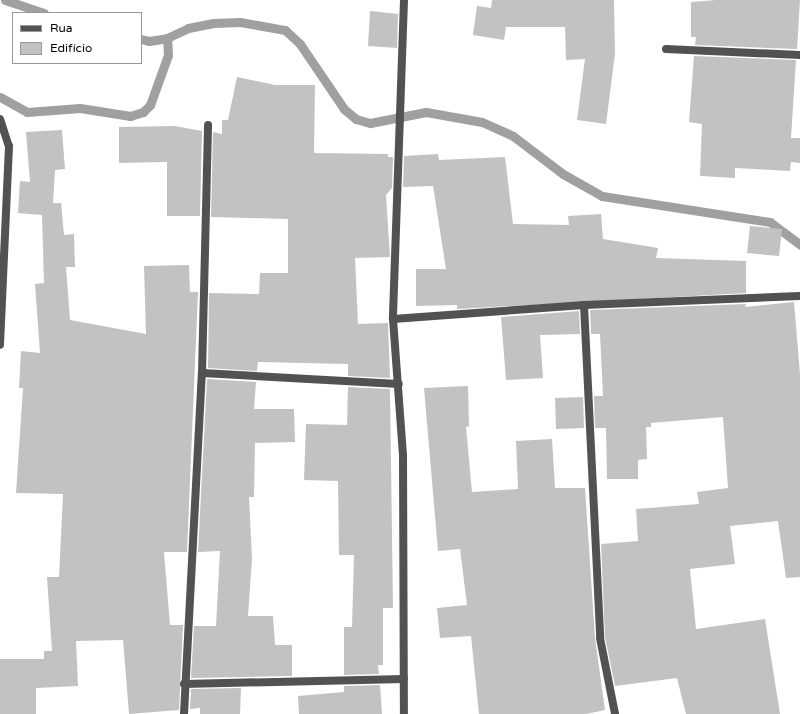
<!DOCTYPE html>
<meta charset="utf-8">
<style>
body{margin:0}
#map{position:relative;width:800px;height:714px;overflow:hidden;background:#fff;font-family:"Varela Round",sans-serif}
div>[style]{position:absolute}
.stream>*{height:9px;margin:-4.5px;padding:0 4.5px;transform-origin:4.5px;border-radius:4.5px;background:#a0a0a0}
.building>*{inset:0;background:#c2c2c2}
.minor>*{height:8px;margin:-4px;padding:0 4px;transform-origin:4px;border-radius:4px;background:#525252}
span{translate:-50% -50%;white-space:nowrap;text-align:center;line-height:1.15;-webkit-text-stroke:3px #fff;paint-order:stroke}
.legend{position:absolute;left:12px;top:12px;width:130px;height:52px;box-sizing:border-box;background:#fff;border:1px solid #999;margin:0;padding:5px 7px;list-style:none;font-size:12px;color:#000}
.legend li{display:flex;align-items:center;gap:8px;height:20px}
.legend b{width:20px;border:1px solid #999}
</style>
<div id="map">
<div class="stream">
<div style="left:5px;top:0;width:41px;rotate:18.4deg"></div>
<div style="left:141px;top:39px;width:8px;rotate:14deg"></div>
<div style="left:149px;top:41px;width:18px;rotate:-9deg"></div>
<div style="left:167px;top:38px;width:23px;rotate:-25deg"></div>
<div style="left:188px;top:28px;width:26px;rotate:-11deg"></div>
<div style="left:214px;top:23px;width:26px;rotate:-2deg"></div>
<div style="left:240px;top:22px;width:46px;rotate:10.1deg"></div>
<div style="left:285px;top:30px;width:21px;rotate:43deg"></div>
<div style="left:300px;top:44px;width:78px;rotate:55.9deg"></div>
<div style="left:344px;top:109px;width:16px;rotate:40deg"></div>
<div style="left:356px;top:119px;width:15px;rotate:16deg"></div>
<div style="left:370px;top:123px;width:57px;rotate:-11.1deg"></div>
<div style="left:426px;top:112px;width:57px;rotate:10.1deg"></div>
<div style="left:482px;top:122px;width:34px;rotate:24deg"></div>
<div style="left:513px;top:136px;width:63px;rotate:37.2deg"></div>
<div style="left:563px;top:174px;width:45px;rotate:29.4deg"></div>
<div style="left:602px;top:196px;width:170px;rotate:8.8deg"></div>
<div style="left:770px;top:222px;width:38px;rotate:37deg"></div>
<div style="left:0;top:97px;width:31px;rotate:29deg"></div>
<div style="left:27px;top:112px;width:53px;rotate:-4.3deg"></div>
<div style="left:80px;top:108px;width:51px;rotate:9.1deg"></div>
<div style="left:130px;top:116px;width:14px;rotate:-17deg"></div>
<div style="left:143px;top:112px;width:10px;rotate:-45deg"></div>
<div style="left:150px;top:105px;width:53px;rotate:-70.2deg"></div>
<div style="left:168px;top:55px;width:17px;rotate:-93deg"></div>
</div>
<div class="building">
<div style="clip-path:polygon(492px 0,614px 0,615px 54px,606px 124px,577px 120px,585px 59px,566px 60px,565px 27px,506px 27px,504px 40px,473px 35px,477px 6px,491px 8px)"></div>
<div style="clip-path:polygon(716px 0,800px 0,797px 49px,695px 45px,696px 37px,691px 37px,691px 2px)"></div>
<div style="clip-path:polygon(370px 11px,398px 14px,397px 48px,368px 46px)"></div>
<div style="clip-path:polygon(694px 56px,796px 60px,791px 138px,800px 138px,800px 163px,791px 162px,790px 171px,735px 168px,735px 178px,700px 176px,702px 124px,689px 122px)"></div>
<div style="clip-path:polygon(237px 77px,275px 85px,315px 85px,314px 153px,388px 154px,388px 157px,393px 157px,392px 188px,386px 195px,390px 257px,355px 258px,358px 324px,388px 323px,390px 378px,348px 376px,348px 364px,258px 362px,257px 371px,208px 368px,209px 293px,259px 294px,260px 273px,288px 273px,288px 219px,211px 217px,213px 132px,222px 134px,222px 120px,228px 120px)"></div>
<div style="clip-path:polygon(175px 126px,202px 131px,200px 216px,167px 216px,167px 162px,119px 163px,119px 127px)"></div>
<div style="clip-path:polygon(62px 130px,65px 169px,55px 170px,53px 203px,61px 203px,64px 235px,74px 234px,75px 267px,66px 267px,70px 320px,146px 334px,144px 266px,189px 265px,190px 292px,198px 292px,187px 552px,164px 552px,170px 625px,183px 625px,179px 710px,129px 714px,123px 640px,76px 641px,78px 686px,36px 688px,36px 714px,0 714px,0 659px,44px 659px,44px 651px,52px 651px,47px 577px,59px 577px,63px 494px,16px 493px,23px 388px,19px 388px,21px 351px,40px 353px,35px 284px,44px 283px,42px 215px,18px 213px,20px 181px,30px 182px,26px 132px)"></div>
<div style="clip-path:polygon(438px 154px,439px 160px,505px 157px,513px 224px,569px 225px,568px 216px,601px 214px,603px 239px,658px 248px,656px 258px,746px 261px,746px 293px,457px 309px,457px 305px,416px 306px,416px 269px,446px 269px,433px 186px,403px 187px,404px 156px)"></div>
<div style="clip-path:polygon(750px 226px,782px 229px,779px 256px,747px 253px)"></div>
<div style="clip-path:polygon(794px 302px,800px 374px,800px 577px,786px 578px,778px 521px,730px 526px,735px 564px,690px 569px,696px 629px,765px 619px,780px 714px,686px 714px,677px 678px,615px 686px,605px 637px,601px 544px,638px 541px,636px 509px,699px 504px,697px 492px,728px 488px,723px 417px,651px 423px,651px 427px,646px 427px,647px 459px,638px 460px,638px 479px,607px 479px,606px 428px,595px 428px,594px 396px,603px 396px,600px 334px,591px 334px,590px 310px,746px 304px,745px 307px)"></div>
<div style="clip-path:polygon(579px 311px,580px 334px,540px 335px,543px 378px,506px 380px,501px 317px)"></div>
<div style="clip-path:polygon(207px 379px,256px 382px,254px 409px,294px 409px,295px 442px,255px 443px,254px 497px,249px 497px,252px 559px,248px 616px,273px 616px,275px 645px,292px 645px,292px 676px,191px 678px,194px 626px,216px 626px,220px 551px,198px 552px)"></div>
<div style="clip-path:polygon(468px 386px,469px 426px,466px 427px,472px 492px,518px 489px,516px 441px,552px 439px,555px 488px,585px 488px,595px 638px,605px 710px,586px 714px,479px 714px,471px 636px,440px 638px,437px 608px,467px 605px,460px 549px,438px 551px,424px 388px)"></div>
<div style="clip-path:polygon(348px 387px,390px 389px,393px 608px,383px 608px,383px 665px,378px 665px,379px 674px,344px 675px,344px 627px,352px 627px,354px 555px,339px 555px,338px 481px,304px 480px,306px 424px,347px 425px)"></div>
<div style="clip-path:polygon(583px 397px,584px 428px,556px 429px,555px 398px)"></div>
<div style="clip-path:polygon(380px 685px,382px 714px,299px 714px,298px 696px,344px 692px,344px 686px)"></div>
<div style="clip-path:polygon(241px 688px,240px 714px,200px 714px,200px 708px,190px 709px,191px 689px)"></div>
</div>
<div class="minor">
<div style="left:404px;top:0;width:319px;rotate:92deg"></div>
<div style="left:393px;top:319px;width:137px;rotate:85.8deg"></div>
<div style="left:403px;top:456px;width:258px;rotate:89.8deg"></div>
<div style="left:666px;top:49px;width:134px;rotate:2.6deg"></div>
<div style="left:0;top:119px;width:28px;rotate:72deg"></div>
<div style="left:9px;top:146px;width:199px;rotate:92.6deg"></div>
<div style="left:584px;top:305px;width:333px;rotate:87.2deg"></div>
<div style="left:600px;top:638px;width:77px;rotate:78.8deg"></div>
<div style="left:393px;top:319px;width:192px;rotate:-4.2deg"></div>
<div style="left:584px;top:305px;width:216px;rotate:-2.4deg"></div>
<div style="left:202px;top:373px;width:197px;rotate:3.2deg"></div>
<div style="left:184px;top:684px;width:220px;rotate:-1.3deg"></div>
<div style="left:184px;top:714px;width:341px;rotate:-87deg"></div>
<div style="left:202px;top:373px;width:248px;rotate:-88.6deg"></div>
</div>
<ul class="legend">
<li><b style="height:5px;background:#525252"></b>Rua</li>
<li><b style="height:11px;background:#c2c2c2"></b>Edifício</li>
</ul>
</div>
